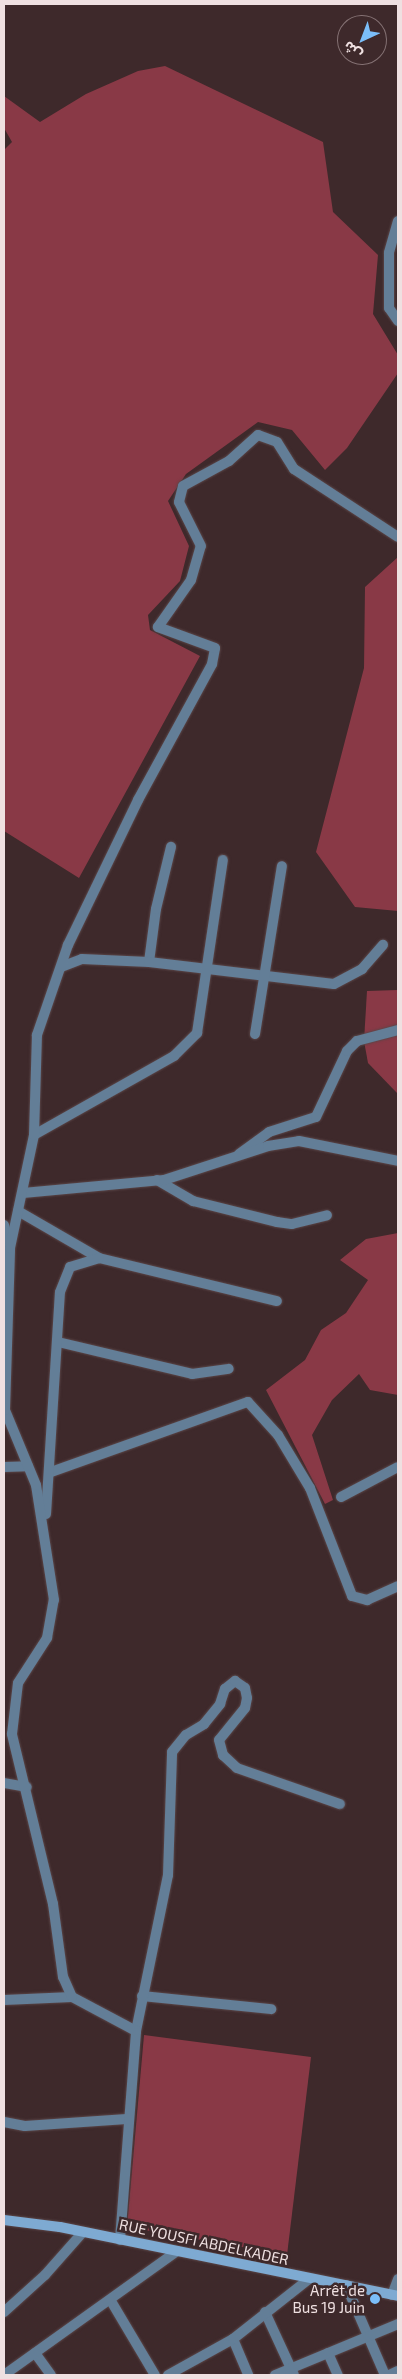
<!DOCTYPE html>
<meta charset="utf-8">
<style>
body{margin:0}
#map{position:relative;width:402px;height:2379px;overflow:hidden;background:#3e292b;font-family:"Exo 2","Noto Sans Arabic",sans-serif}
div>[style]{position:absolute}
.forest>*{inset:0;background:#893946}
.roads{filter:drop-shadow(0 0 1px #5a4648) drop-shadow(0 0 1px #5a4648)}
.street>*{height:10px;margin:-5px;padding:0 5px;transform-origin:5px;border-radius:5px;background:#637e97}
.secondary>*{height:10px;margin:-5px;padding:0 5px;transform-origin:5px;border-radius:5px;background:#7eaad2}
.dots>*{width:14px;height:14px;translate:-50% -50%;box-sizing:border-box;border:2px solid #3e292b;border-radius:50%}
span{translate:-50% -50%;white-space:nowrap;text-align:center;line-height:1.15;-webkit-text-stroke:5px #3e292b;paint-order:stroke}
.street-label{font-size:15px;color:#efe0e1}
.poi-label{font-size:15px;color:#efe0e1}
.right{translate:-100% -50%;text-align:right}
.frame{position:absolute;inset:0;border:5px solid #efe0e1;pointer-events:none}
.north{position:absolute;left:337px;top:15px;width:50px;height:50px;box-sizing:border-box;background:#3e292b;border:1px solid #857274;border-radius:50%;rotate:223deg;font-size:14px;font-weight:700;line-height:20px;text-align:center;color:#efe0e1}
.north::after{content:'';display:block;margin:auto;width:18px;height:22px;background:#7bbef9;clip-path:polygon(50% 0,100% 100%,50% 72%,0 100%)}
</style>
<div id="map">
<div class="forest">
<div style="clip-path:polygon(165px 66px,323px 142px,333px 212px,378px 255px,373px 314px,398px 355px,398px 373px,347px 448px,325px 470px,292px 430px,258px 422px,186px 474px,168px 501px,189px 546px,180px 581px,148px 615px,150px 630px,200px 656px,79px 878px,4px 831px,4px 150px,12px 142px,4px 128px,4px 96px,40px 122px,86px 94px,138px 71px)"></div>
<div style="clip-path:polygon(398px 557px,398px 911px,355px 907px,316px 852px,364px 668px,365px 587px)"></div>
<div style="clip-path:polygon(398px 990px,398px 1092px,397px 1093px,368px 1063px,364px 1041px,367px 991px)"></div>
<div style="clip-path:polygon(398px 1233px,398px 1395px,370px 1390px,359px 1374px,332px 1400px,312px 1435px,333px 1500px,325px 1504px,266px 1390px,305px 1360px,321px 1330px,346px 1313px,368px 1280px,340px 1260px,366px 1239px)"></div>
<div style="clip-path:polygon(144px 2035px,311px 2057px,287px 2255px,127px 2227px)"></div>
</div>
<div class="roads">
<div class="street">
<div style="left:398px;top:221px;width:33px;rotate:106deg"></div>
<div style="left:389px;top:253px;width:55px;rotate:90deg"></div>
<div style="left:389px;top:308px;width:16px;rotate:55deg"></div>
<div style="left:149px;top:962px;width:53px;rotate:-82.5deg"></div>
<div style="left:156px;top:909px;width:64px;rotate:-76.4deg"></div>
<div style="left:61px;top:967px;width:22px;rotate:-21deg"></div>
<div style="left:82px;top:959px;width:67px;rotate:2.6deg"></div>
<div style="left:149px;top:962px;width:186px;rotate:6.8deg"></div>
<div style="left:334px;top:984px;width:32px;rotate:-28deg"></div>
<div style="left:362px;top:969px;width:32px;rotate:-49deg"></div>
<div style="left:255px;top:1034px;width:170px;rotate:-80.9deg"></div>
<div style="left:34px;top:1135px;width:161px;rotate:-29.4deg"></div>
<div style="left:174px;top:1056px;width:33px;rotate:-45deg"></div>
<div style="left:197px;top:1033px;width:175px;rotate:-81.5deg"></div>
<div style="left:239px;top:1154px;width:37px;rotate:-36deg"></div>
<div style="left:269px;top:1132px;width:49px;rotate:-17.7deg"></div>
<div style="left:316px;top:1117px;width:73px;rotate:-64.8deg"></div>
<div style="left:347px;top:1051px;width:14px;rotate:-45deg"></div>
<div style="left:357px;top:1041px;width:42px;rotate:-15deg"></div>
<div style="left:157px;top:1180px;width:42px;rotate:30.3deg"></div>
<div style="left:193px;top:1201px;width:87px;rotate:14deg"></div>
<div style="left:277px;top:1222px;width:15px;rotate:8deg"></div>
<div style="left:292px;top:1224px;width:36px;rotate:-14deg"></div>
<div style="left:23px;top:1193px;width:142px;rotate:-5.3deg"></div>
<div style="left:164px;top:1180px;width:109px;rotate:-18.1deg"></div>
<div style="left:268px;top:1146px;width:31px;rotate:-9deg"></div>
<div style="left:299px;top:1141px;width:101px;rotate:11.4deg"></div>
<div style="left:18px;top:1211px;width:94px;rotate:30.1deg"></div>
<div style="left:99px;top:1258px;width:183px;rotate:13.6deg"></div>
<div style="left:4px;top:1225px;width:23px;rotate:75deg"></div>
<div style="left:58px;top:1342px;width:138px;rotate:13.4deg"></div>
<div style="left:192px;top:1374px;width:37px;rotate:-8deg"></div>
<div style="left:4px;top:1467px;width:24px;rotate:-2deg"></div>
<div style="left:51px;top:1472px;width:209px;rotate:-19.6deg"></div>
<div style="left:248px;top:1402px;width:45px;rotate:47.7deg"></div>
<div style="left:278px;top:1435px;width:62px;rotate:58.9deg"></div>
<div style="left:310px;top:1488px;width:116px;rotate:68.7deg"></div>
<div style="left:352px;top:1596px;width:16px;rotate:15deg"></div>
<div style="left:367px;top:1600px;width:34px;rotate:-24deg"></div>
<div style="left:341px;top:1497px;width:64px;rotate:-27.8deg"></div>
<div style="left:46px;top:1514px;width:222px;rotate:-86.4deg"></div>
<div style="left:60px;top:1292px;width:27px;rotate:-68deg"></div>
<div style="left:70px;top:1267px;width:30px;rotate:-17deg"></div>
<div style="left:4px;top:1783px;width:23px;rotate:10deg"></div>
<div style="left:142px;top:1996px;width:130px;rotate:5.8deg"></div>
<div style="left:4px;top:2000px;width:68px;rotate:-2.5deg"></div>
<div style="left:136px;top:2031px;width:159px;rotate:-78.4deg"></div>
<div style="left:168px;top:1875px;width:123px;rotate:-88.1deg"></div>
<div style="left:172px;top:1752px;width:22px;rotate:-51deg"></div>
<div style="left:186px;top:1735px;width:21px;rotate:-31deg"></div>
<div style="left:204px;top:1724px;width:26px;rotate:-51deg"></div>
<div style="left:220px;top:1704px;width:16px;rotate:-72deg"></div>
<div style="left:225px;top:1689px;width:13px;rotate:-39deg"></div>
<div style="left:235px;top:1681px;width:12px;rotate:35deg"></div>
<div style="left:245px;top:1688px;width:10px;rotate:79deg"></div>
<div style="left:247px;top:1698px;width:10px;rotate:101deg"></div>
<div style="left:245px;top:1708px;width:41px;rotate:129.1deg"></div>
<div style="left:219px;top:1740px;width:16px;rotate:75deg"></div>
<div style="left:223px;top:1755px;width:19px;rotate:43deg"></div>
<div style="left:237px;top:1768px;width:109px;rotate:19.3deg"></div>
<div style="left:4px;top:2122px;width:21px;rotate:11deg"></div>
<div style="left:25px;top:2126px;width:102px;rotate:-3.9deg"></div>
<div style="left:120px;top:2240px;width:210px;rotate:-85.6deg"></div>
<div style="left:136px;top:2031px;width:72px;rotate:-152deg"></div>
<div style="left:72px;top:1997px;width:22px;rotate:-114deg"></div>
<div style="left:63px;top:1977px;width:74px;rotate:-97.8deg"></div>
<div style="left:53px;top:1904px;width:175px;rotate:-103.6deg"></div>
<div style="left:12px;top:1734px;width:51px;rotate:-83.3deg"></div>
<div style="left:18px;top:1683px;width:54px;rotate:-57.2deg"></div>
<div style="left:47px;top:1638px;width:39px;rotate:-80deg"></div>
<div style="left:54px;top:1600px;width:116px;rotate:-98.9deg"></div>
<div style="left:36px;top:1485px;width:81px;rotate:-112.5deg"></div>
<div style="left:5px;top:1410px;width:162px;rotate:-88.2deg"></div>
<div style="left:10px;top:1248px;width:116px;rotate:-78deg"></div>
<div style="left:34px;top:1135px;width:100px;rotate:-88.3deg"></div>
<div style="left:37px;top:1035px;width:95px;rotate:-71deg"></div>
<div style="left:68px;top:945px;width:161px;rotate:-64.2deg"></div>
<div style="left:138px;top:800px;width:155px;rotate:-61.4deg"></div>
<div style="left:212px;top:664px;width:16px;rotate:-79deg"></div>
<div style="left:215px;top:648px;width:61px;rotate:-159.8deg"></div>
<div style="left:158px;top:627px;width:57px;rotate:-54.9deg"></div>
<div style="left:191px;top:580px;width:35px;rotate:-74deg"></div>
<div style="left:201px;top:546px;width:49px;rotate:-116.6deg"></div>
<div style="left:179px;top:502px;width:16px;rotate:-76deg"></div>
<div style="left:183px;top:486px;width:52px;rotate:-28.5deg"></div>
<div style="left:229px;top:461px;width:39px;rotate:-42deg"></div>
<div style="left:258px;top:435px;width:20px;rotate:20deg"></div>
<div style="left:277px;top:442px;width:32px;rotate:58deg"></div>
<div style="left:294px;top:469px;width:124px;rotate:33.2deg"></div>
<div style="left:346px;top:2285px;width:98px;rotate:66.6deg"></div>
<div style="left:392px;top:2295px;width:17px;rotate:-69deg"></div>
<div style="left:111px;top:2301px;width:86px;rotate:59.3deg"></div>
<div style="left:4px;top:2312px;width:55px;rotate:-42.1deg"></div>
<div style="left:45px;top:2275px;width:57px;rotate:-48.5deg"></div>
<div style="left:265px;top:2312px;width:69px;rotate:65.3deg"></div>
<div style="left:233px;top:2339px;width:39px;rotate:67deg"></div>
<div style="left:35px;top:2353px;width:27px;rotate:54deg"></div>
<div style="left:328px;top:2353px;width:24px;rotate:66deg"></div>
<div style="left:4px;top:2375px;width:213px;rotate:-35.6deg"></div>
<div style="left:168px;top:2375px;width:74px;rotate:-29deg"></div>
<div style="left:233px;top:2339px;width:97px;rotate:-38.3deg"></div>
<div style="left:275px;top:2375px;width:133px;rotate:-22.5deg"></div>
<div style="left:389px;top:2375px;width:10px;rotate:-24deg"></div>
</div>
<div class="secondary">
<div style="left:4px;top:2220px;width:56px;rotate:7.1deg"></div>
<div style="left:60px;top:2227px;width:345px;rotate:11.5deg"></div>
</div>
</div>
<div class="dots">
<div style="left:375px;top:2299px;background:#7bbef9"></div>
</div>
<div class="street-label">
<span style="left:204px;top:2242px;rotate:12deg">RUE YOUSFI ABDELKADER</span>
</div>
<div class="poi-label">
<span class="right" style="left:365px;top:2299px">Arrêt de<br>Bus 19 Juin</span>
</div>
<div class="frame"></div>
<div class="north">ش</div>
</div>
